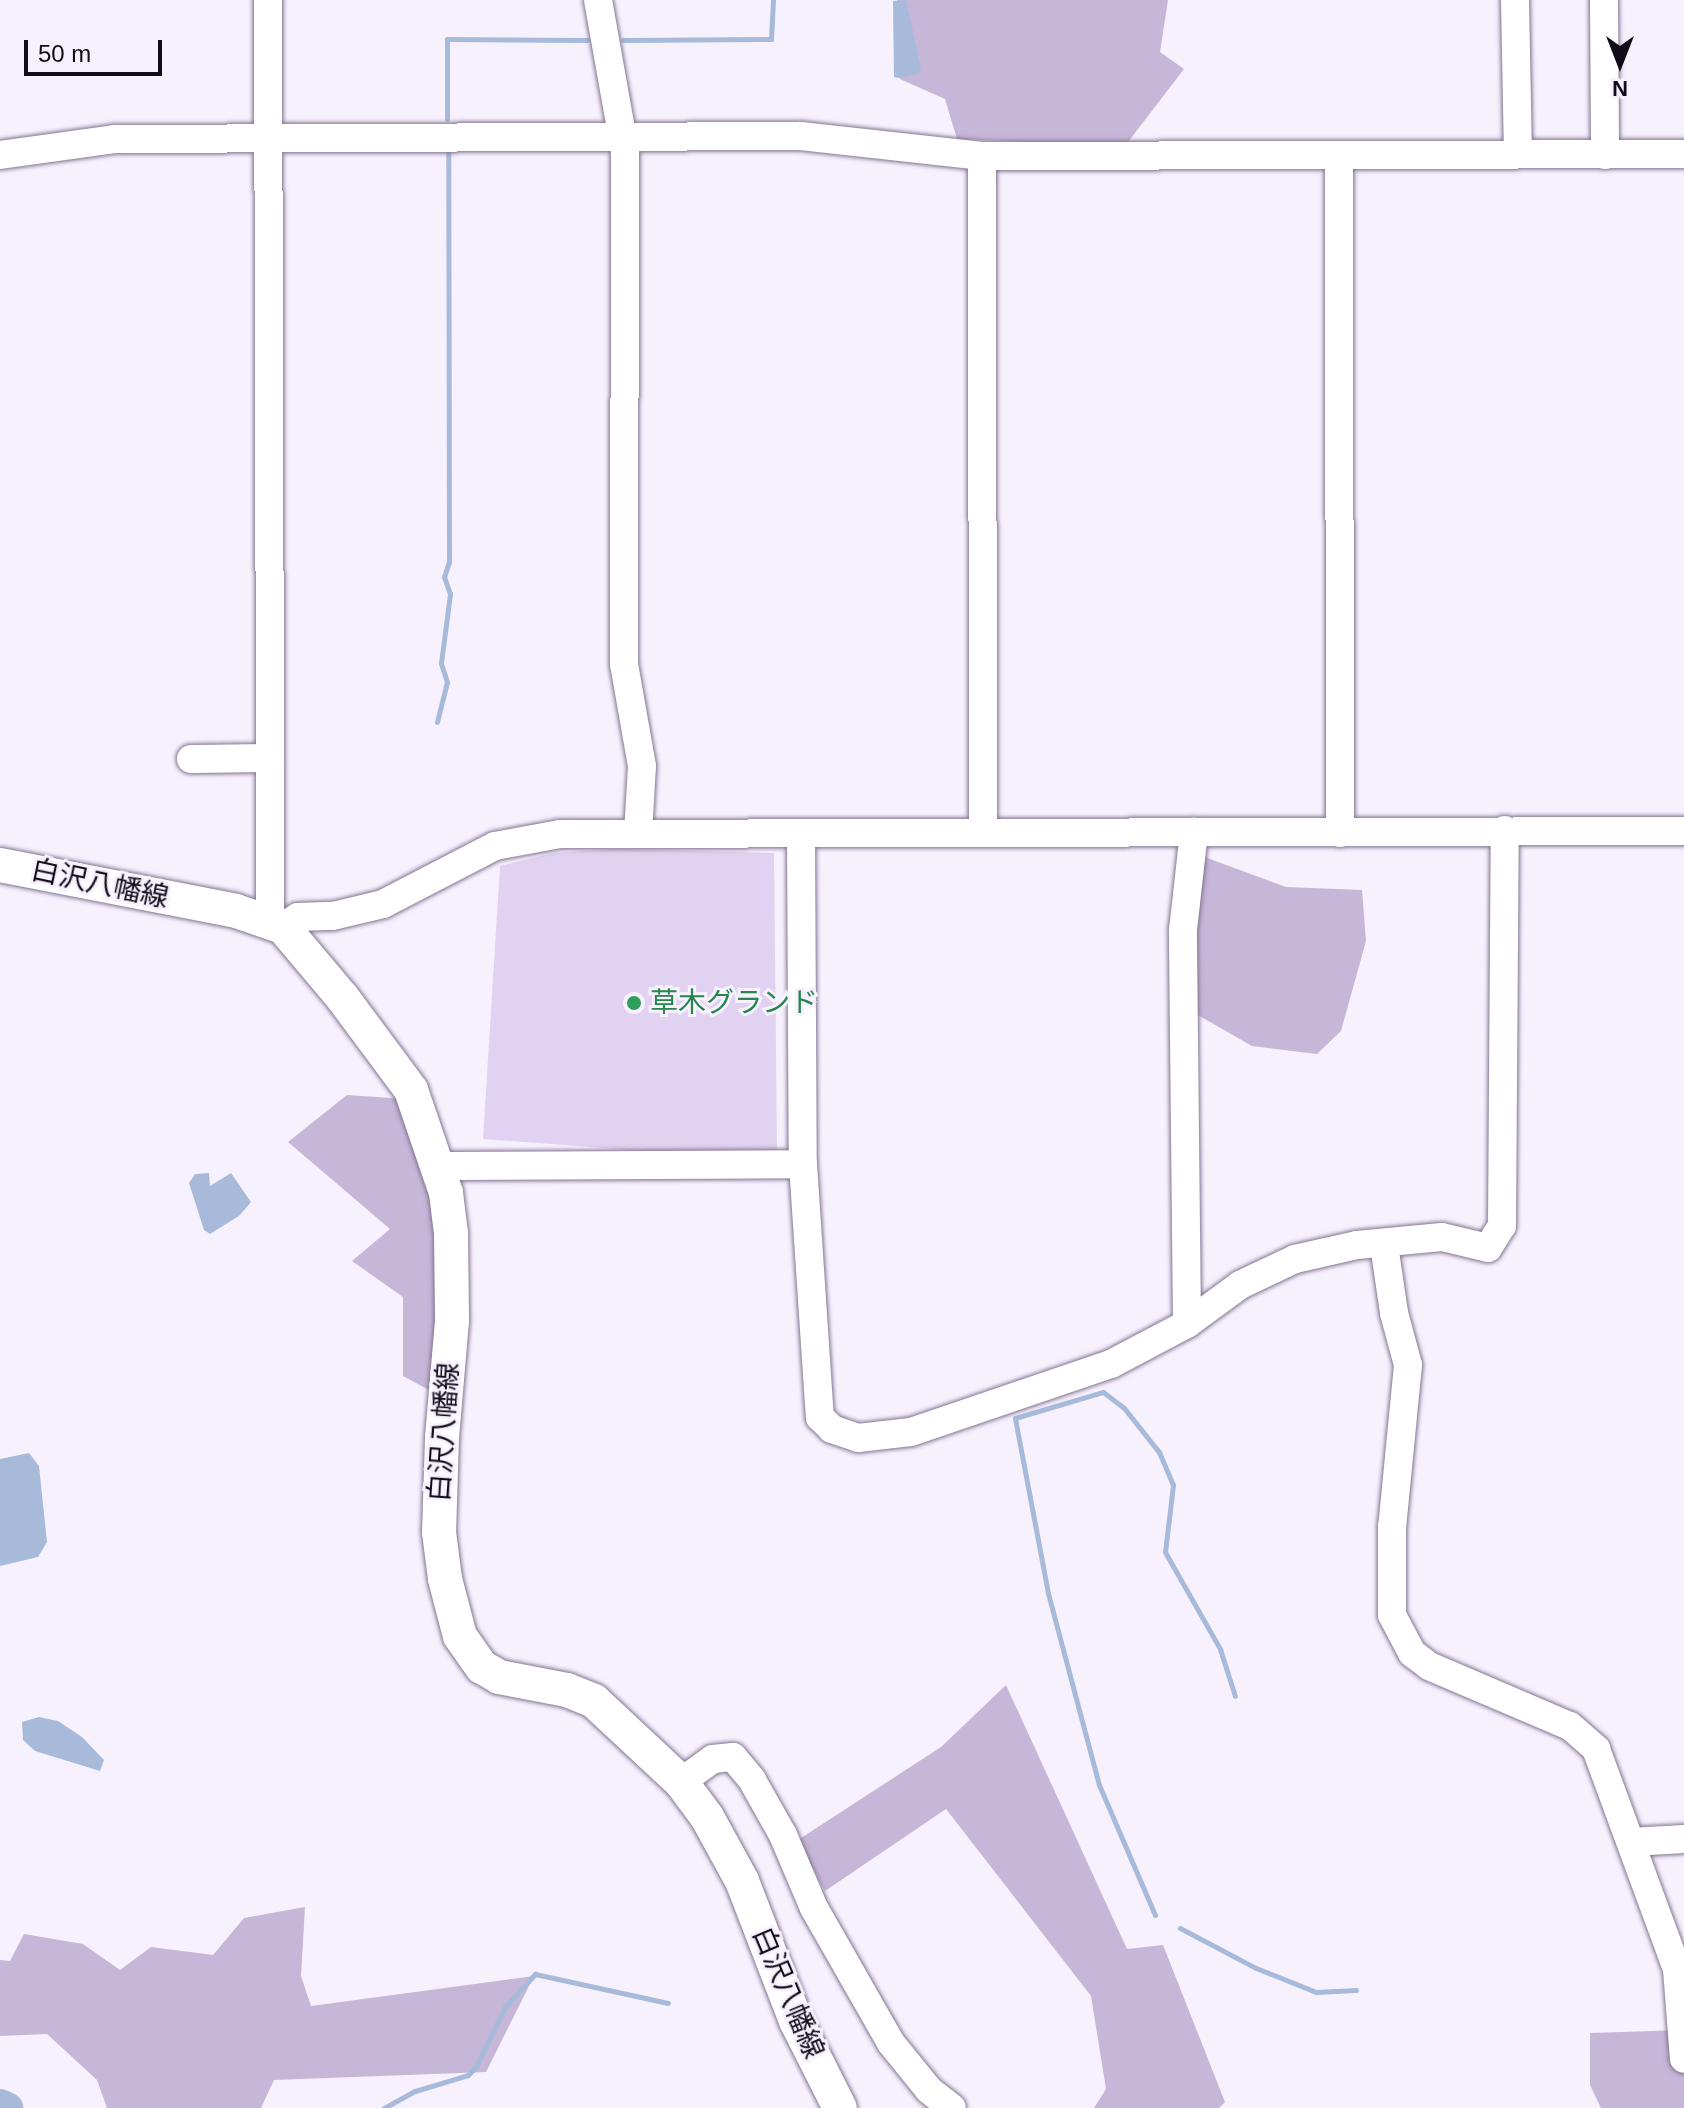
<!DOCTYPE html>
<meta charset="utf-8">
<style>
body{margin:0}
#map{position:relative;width:1684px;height:2108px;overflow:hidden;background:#f7f1fe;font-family:Helvetica,"Noto Sans JP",sans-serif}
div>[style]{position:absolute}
.green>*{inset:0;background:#e0d2f0}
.forest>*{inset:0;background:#c6b6d8}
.water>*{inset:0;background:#a7bada}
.stream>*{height:5px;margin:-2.5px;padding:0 2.5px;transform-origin:2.5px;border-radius:2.5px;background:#a7bada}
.river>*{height:32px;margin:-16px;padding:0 16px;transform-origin:16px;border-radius:16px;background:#a7bada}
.roads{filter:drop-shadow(0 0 2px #837592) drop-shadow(0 0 2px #837592)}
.minor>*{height:28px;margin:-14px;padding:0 14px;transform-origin:14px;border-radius:14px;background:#fff}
.major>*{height:34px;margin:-17px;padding:0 17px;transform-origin:17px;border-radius:17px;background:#fff}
.dots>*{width:22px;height:22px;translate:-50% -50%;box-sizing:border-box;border:4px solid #f7f1fe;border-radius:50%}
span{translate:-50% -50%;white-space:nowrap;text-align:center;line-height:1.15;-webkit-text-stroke:6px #f7f1fe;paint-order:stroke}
.street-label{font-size:28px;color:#110c17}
.leisure-label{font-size:28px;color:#27864d}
.left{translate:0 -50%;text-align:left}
.north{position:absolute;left:1580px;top:24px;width:80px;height:80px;-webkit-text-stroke:6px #f7f1fe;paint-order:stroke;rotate:180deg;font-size:22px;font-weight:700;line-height:32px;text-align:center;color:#110c17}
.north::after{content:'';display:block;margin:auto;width:28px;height:36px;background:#110c17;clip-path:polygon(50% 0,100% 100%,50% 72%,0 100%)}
.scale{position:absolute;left:24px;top:40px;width:138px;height:36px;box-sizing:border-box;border:4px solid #110c17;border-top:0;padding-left:10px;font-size:24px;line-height:28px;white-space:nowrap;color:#110c17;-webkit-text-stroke:6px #f7f1fe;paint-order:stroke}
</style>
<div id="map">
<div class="green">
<div style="clip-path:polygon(615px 849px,774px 853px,777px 1153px,671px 1153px,483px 1139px,500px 866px,553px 853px)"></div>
</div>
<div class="forest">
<div style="clip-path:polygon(897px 0,1168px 0,1160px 52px,1184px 69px,1125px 146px,957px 139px,945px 99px,900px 79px)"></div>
<div style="clip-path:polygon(1202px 848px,1207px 858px,1286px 887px,1362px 890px,1366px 941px,1341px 1031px,1317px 1054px,1252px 1046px,1189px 1010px)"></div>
<div style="clip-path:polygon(347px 1095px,407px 1099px,438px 1195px,440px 1396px,403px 1376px,403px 1297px,352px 1261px,390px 1229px,288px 1142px)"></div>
<div style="clip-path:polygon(1006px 1685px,1127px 1949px,1163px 1945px,1225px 2102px,1219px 2108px,1094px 2108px,1106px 2089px,1091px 1996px,946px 1809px,825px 1891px,798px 1840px,941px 1747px)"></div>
<div style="clip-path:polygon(305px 1907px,301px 1976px,311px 2006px,534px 1976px,486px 2072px,274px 2080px,261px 2108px,107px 2108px,97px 2080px,47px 2034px,0 2036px,0 1960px,10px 1961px,24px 1934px,83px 1944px,120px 1970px,151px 1947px,213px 1955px,244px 1918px)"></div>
<div style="clip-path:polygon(1684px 2030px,1684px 2108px,1601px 2108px,1590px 2085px,1590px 2033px)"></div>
</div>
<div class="water">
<div style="clip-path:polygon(906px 0,921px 69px,919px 74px,899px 78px,894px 77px,893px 1px)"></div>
<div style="clip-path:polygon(209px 1173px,210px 1186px,231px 1173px,251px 1202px,239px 1216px,210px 1234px,204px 1230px,189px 1183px,195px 1174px)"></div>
<div style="clip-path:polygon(29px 1453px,39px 1466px,47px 1542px,38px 1557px,0 1566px,0 1459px)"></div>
<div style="clip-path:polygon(39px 1717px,58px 1721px,82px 1737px,104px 1760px,100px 1771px,35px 1751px,23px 1740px,22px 1722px)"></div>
</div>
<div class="stream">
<div style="left:623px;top:40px;width:148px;rotate:-0.4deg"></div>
<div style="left:771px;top:39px;width:39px;rotate:-87deg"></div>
<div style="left:447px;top:119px;width:80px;rotate:-90deg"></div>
<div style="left:447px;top:39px;width:140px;rotate:0.4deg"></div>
<div style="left:437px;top:722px;width:41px;rotate:-76deg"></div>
<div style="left:447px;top:682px;width:20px;rotate:-108deg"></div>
<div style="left:441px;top:663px;width:70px;rotate:-82.6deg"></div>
<div style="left:450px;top:594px;width:18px;rotate:-109deg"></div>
<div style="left:444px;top:577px;width:16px;rotate:-72deg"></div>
<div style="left:449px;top:562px;width:409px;rotate:-90.1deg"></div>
<div style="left:1155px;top:1915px;width:142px;rotate:-113.3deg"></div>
<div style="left:1099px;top:1785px;width:199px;rotate:-104.9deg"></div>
<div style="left:1048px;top:1593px;width:178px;rotate:-100.7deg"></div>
<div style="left:1015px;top:1418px;width:92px;rotate:-16.5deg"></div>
<div style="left:1103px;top:1392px;width:26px;rotate:37deg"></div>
<div style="left:1124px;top:1408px;width:56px;rotate:51.5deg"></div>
<div style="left:1159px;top:1452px;width:36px;rotate:67deg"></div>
<div style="left:1173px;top:1485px;width:67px;rotate:96.8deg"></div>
<div style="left:1165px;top:1552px;width:112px;rotate:60.4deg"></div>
<div style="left:1220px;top:1649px;width:49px;rotate:72.3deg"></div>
<div style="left:1180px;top:1928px;width:86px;rotate:27.8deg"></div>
<div style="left:1256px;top:1968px;width:65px;rotate:21.8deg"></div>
<div style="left:1316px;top:1992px;width:40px;rotate:-2.9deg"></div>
<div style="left:384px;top:2108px;width:35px;rotate:-29deg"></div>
<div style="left:415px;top:2091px;width:55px;rotate:-16.8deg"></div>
<div style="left:468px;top:2075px;width:10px;rotate:-45deg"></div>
<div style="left:475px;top:2068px;width:68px;rotate:-63.8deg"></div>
<div style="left:505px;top:2007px;width:45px;rotate:-47.7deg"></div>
<div style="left:535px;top:1974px;width:136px;rotate:12.3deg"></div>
</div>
<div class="river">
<div style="left:0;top:2105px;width:8px;rotate:23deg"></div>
</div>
<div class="roads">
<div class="minor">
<div style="left:598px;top:0;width:153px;rotate:79.9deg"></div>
<div style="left:625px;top:151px;width:513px;rotate:90.11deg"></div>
<div style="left:624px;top:664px;width:104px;rotate:80deg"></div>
<div style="left:642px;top:766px;width:67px;rotate:93.4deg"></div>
<div style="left:1515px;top:0;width:154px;rotate:88.9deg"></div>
<div style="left:1604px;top:0;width:155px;rotate:89.6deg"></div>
<div style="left:0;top:155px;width:116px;rotate:-7.9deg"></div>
<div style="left:115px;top:139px;width:686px;rotate:-0.25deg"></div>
<div style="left:801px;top:136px;width:182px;rotate:6.3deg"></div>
<div style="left:982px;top:156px;width:702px;rotate:-0.16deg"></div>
<div style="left:1339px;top:155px;width:678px;rotate:89.92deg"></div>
<div style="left:982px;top:156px;width:677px;rotate:89.92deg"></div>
<div style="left:270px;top:758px;width:164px;rotate:90deg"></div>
<div style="left:191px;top:759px;width:79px;rotate:-0.7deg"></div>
<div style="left:270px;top:758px;width:758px;rotate:-90.15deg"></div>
<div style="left:801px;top:834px;width:330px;rotate:89.7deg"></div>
<div style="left:803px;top:1164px;width:254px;rotate:86.2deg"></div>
<div style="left:820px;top:1417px;width:17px;rotate:45deg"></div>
<div style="left:832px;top:1429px;width:28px;rotate:19deg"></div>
<div style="left:858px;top:1438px;width:53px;rotate:-6.5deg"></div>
<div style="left:911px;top:1432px;width:211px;rotate:-18.8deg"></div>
<div style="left:1111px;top:1364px;width:86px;rotate:-27.8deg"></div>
<div style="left:1187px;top:1324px;width:66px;rotate:-36.3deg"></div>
<div style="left:1240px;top:1285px;width:61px;rotate:-25.3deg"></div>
<div style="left:1295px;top:1259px;width:64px;rotate:-12.7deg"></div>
<div style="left:1357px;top:1245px;width:85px;rotate:-5.4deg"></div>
<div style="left:1442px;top:1237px;width:47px;rotate:13.4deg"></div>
<div style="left:1488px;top:1248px;width:26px;rotate:-58deg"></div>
<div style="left:1502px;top:1226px;width:396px;rotate:-89.6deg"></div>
<div style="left:283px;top:927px;width:18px;rotate:-34deg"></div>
<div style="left:298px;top:917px;width:35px;rotate:-2deg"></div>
<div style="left:333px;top:916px;width:51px;rotate:-13.5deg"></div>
<div style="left:383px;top:904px;width:126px;rotate:-27.4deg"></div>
<div style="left:495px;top:846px;width:66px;rotate:-10.5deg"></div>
<div style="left:560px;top:834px;width:1124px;rotate:-0.15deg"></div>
<div style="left:439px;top:1169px;width:14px;rotate:-12deg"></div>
<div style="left:453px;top:1166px;width:350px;rotate:-0.3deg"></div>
<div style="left:1384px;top:1245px;width:69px;rotate:81.6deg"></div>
<div style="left:1394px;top:1313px;width:54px;rotate:74.9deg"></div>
<div style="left:1408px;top:1365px;width:163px;rotate:95.6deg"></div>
<div style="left:1392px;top:1527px;width:88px;rotate:90deg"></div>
<div style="left:1392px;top:1615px;width:43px;rotate:62.2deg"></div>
<div style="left:1412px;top:1653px;width:21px;rotate:37deg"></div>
<div style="left:1429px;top:1666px;width:153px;rotate:23.1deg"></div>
<div style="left:1570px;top:1726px;width:35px;rotate:41deg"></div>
<div style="left:1596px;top:1749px;width:234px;rotate:69.8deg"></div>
<div style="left:1677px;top:1969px;width:90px;rotate:85.6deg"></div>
<div style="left:1187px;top:1324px;width:394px;rotate:-90.6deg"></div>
<div style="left:1183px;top:930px;width:99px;rotate:-83.6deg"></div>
<div style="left:681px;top:1782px;width:39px;rotate:-36deg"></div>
<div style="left:713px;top:1759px;width:20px;rotate:-6deg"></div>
<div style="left:733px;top:1757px;width:30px;rotate:50deg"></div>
<div style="left:752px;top:1780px;width:63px;rotate:60.6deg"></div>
<div style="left:783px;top:1835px;width:79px;rotate:67deg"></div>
<div style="left:814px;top:1908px;width:155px;rotate:60.3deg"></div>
<div style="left:891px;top:2043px;width:60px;rotate:51deg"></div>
<div style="left:929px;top:2090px;width:29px;rotate:38deg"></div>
<div style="left:1631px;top:1842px;width:53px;rotate:-3.2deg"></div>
</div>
<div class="major">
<div style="left:0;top:865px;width:240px;rotate:11deg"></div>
<div style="left:236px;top:911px;width:50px;rotate:18.8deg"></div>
<div style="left:283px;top:927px;width:92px;rotate:49.9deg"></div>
<div style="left:342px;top:997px;width:116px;rotate:53.4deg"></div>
<div style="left:411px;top:1090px;width:109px;rotate:71.2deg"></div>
<div style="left:446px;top:1193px;width:40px;rotate:82.9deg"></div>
<div style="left:451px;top:1233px;width:88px;rotate:89.3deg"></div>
<div style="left:452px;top:1321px;width:117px;rotate:94.9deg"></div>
<div style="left:442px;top:1438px;width:94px;rotate:91.8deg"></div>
<div style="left:439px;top:1532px;width:47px;rotate:82.7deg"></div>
<div style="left:445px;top:1579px;width:59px;rotate:75.3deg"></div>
<div style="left:460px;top:1636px;width:38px;rotate:55deg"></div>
<div style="left:482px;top:1667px;width:20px;rotate:30deg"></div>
<div style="left:499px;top:1677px;width:69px;rotate:10.8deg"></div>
<div style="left:567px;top:1690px;width:29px;rotate:22deg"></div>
<div style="left:594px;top:1701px;width:119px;rotate:43deg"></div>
<div style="left:681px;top:1782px;width:44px;rotate:53.4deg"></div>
<div style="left:707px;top:1817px;width:73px;rotate:61.3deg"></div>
<div style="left:742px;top:1881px;width:150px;rotate:68.9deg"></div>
<div style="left:796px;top:2021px;width:97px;rotate:63.2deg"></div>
</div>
</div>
<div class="dots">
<div style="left:634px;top:1003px;background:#2e9e5b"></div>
</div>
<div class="street-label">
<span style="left:100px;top:884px;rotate:12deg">白沢八幡線</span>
<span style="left:444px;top:1432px;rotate:-86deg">白沢八幡線</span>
<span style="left:788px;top:1993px;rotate:67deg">白沢八幡線</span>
</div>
<div class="leisure-label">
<span class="left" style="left:650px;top:1003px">草木グランド</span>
</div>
<div class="north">N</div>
<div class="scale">50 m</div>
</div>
